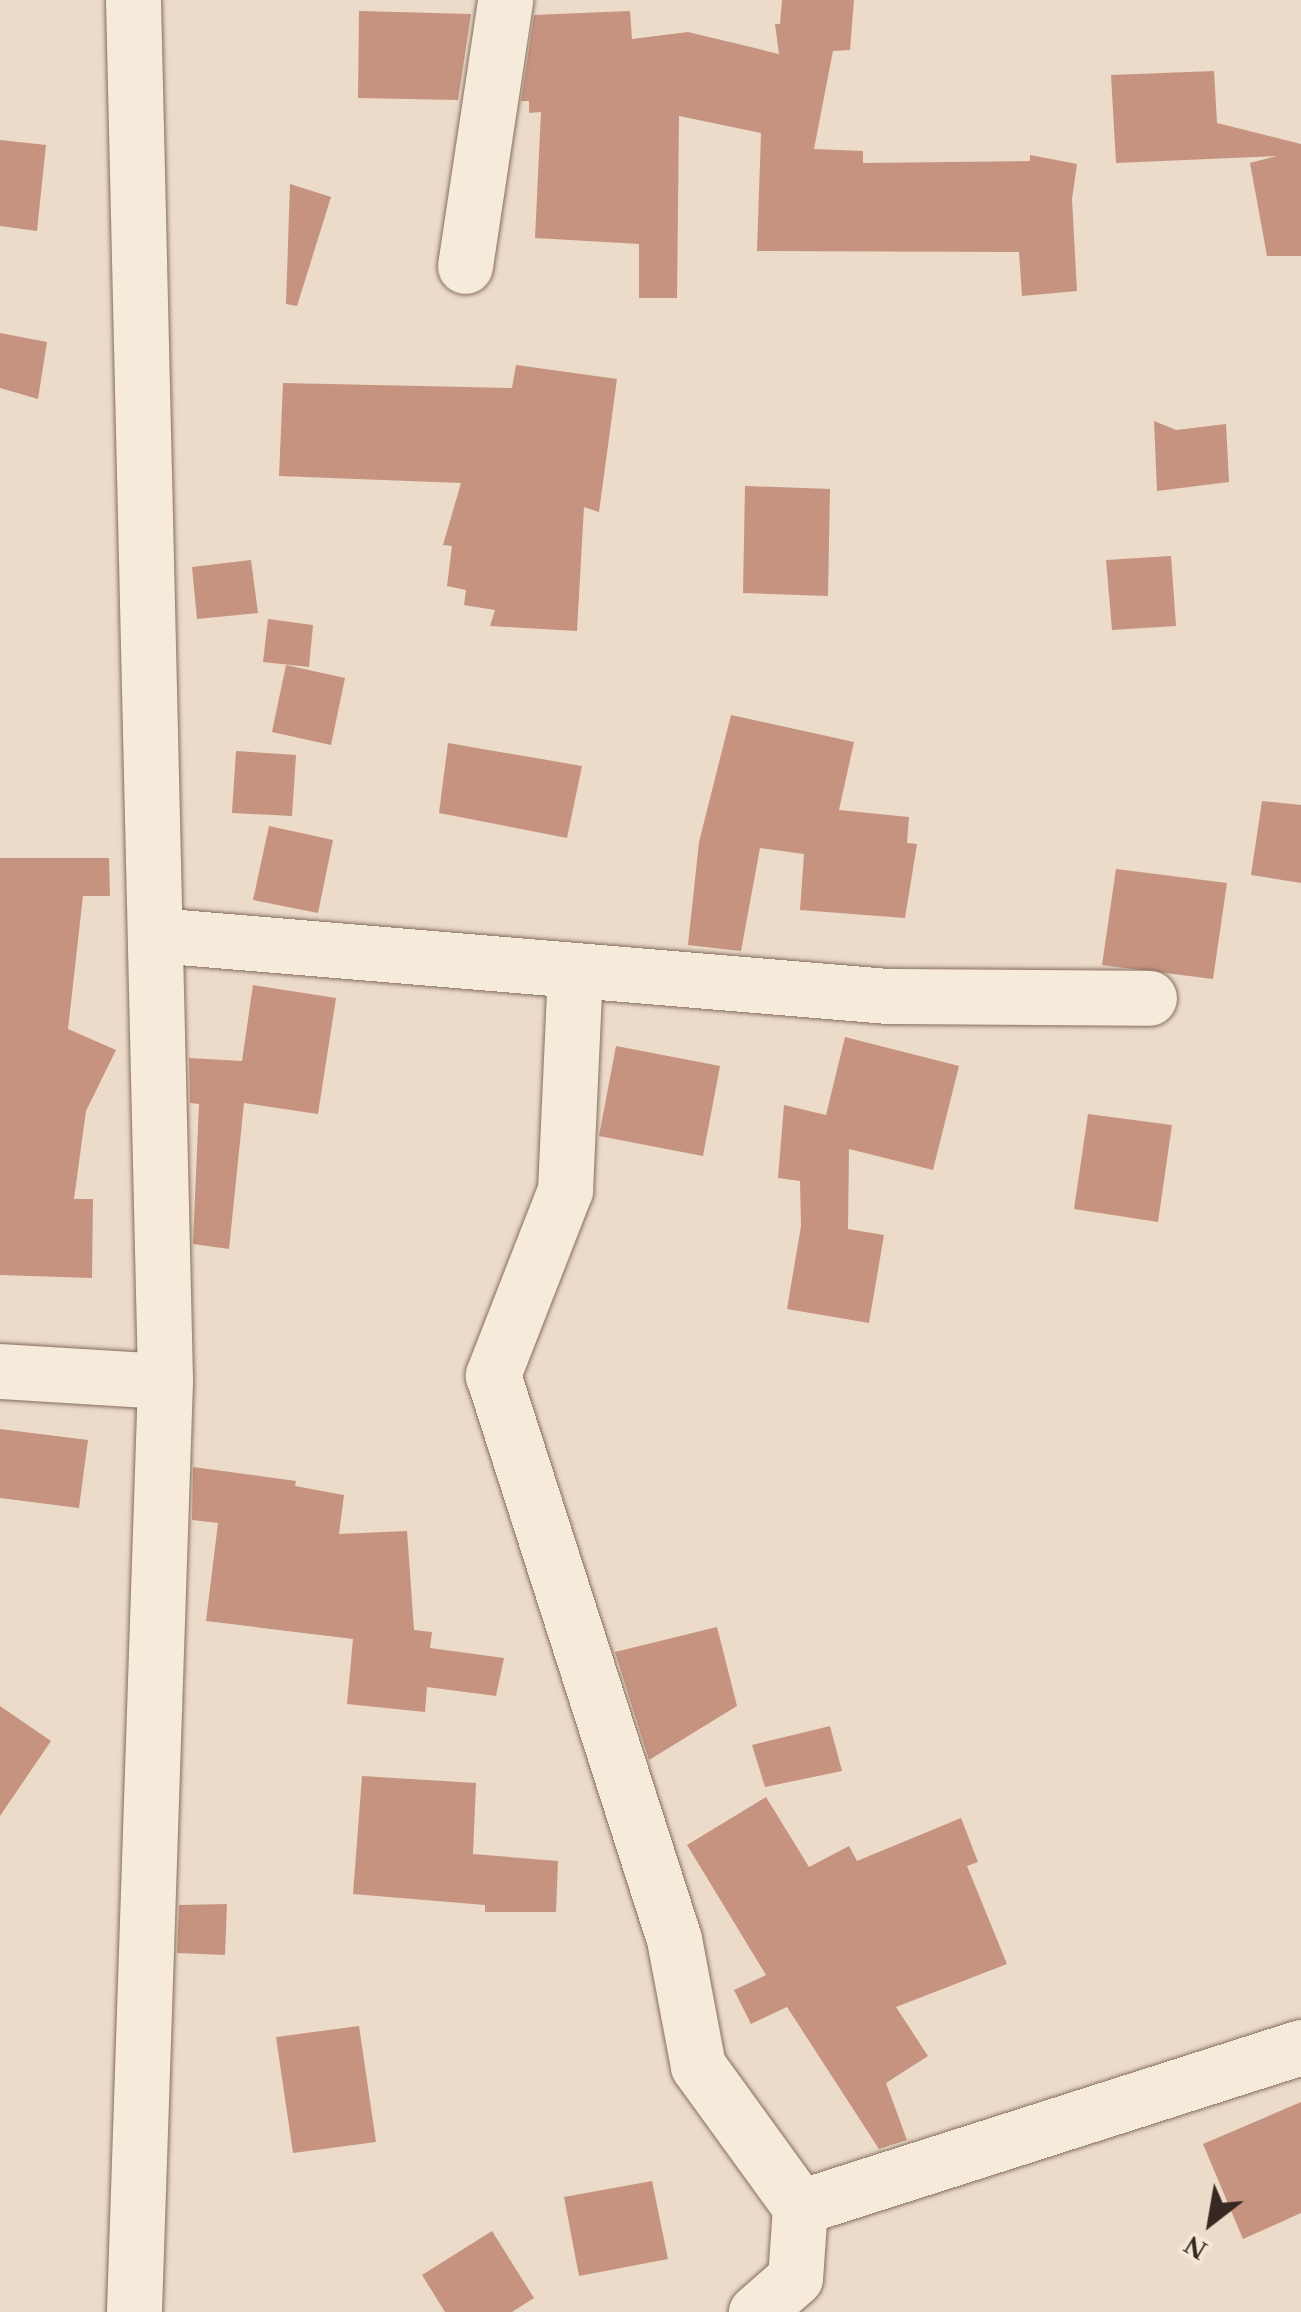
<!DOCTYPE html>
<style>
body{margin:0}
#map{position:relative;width:1301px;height:2312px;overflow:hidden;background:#ebdbc8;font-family:"Times New Roman",serif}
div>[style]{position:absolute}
.building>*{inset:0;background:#c69381}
.roads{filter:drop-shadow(0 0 2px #866d5e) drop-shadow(0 0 2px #866d5e)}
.minor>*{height:55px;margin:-27.5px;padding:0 27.5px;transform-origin:27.5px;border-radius:27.5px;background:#f6eadb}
span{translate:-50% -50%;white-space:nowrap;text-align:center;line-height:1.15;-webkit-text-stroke:10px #f3e7d7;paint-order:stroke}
.north{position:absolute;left:1161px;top:2172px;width:100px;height:100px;-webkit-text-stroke:8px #f3e7d7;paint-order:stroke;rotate:211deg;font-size:28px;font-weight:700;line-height:40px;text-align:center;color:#372821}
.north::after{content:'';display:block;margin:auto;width:35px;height:45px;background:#372821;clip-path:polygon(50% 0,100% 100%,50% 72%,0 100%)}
</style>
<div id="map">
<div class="building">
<div style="clip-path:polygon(782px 0,854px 0,850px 50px,833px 51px,814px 149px,863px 151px,863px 163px,1030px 161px,1030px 155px,1077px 164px,1072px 199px,1077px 291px,1022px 296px,1019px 252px,757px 251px,761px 133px,679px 116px,677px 298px,639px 298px,639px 244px,535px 238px,541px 112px,529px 113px,529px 101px,521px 101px,534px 15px,630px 11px,632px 39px,688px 32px,779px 54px,775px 24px,780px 24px)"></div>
<div style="clip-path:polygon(359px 11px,471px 14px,458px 100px,358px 98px)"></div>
<div style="clip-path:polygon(1214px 71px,1217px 123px,1301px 144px,1301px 256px,1267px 256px,1250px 163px,1277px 156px,1116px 163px,1111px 75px)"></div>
<div style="clip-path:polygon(0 140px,46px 145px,37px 231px,0 226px)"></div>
<div style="clip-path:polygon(290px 184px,331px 197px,297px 306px,286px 304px)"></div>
<div style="clip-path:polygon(0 333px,47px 342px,38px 399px,0 388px)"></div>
<div style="clip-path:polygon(516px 365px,617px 379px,599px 512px,584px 507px,577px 631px,490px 626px,495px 610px,464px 605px,466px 590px,447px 586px,452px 546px,443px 545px,461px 483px,279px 476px,283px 383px,512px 388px)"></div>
<div style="clip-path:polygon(1154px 421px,1176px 430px,1226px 424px,1229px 482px,1157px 491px)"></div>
<div style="clip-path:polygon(745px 486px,830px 489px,828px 596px,743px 593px)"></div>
<div style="clip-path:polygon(1171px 556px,1176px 626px,1112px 630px,1106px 560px)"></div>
<div style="clip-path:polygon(251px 560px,258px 613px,197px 619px,192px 567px)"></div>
<div style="clip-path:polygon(268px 619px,313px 625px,309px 667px,263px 662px)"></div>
<div style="clip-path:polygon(286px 665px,345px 678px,331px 745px,272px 732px)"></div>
<div style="clip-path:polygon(731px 715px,854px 742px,839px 810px,909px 817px,907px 843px,917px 844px,905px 918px,800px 910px,804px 854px,760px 848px,741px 951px,688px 945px,699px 842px)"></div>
<div style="clip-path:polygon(448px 743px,582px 766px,567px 838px,439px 813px)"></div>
<div style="clip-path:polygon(236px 751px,296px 755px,292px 816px,232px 813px)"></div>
<div style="clip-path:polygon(1262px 801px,1301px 805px,1301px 883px,1251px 875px)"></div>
<div style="clip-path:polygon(269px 826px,333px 840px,318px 913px,253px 900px)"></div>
<div style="clip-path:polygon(0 858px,109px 858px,110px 896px,83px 896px,68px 1029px,116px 1050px,86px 1111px,74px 1199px,93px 1199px,92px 1278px,0 1275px)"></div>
<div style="clip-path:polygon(1116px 869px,1227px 883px,1213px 979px,1102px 965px)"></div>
<div style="clip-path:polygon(253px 985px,336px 998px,318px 1114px,244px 1103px,229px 1249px,193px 1244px,199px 1104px,190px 1103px,189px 1058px,242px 1061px)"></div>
<div style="clip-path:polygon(845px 1037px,959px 1066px,933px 1170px,849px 1149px,848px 1229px,884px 1235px,869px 1323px,787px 1309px,801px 1226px,800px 1181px,778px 1178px,784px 1105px,826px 1115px)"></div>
<div style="clip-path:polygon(616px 1046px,720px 1066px,703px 1156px,599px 1136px)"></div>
<div style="clip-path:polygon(1088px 1114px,1172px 1125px,1158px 1222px,1074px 1209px)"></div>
<div style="clip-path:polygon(0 1429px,88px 1440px,79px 1508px,0 1498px)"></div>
<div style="clip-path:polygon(193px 1467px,296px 1481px,295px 1486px,344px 1495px,339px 1534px,407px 1531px,414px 1630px,432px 1632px,430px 1648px,504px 1658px,496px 1696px,427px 1687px,425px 1712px,347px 1704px,353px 1639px,206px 1621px,218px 1523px,192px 1520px)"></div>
<div style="clip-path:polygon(717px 1627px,737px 1706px,649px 1760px,615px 1652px)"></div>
<div style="clip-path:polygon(0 1706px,51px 1741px,0 1816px)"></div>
<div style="clip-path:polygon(830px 1726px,842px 1771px,765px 1787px,752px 1745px)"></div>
<div style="clip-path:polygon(362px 1776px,476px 1783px,473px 1854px,558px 1861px,556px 1912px,485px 1912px,485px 1905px,353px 1894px)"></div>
<div style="clip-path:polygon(766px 1797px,809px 1867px,849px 1846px,857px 1861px,961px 1818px,978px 1862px,967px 1866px,1007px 1964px,896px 2007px,928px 2056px,886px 2083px,907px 2140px,879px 2149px,787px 2007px,751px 2024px,734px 1990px,766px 1975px,687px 1845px)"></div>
<div style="clip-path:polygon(227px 1904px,225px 1955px,177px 1953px,179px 1905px)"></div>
<div style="clip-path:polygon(359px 2026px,376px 2142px,293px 2153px,276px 2037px)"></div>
<div style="clip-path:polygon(1301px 2102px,1301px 2213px,1243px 2239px,1203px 2144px)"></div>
<div style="clip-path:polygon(652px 2181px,668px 2259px,579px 2276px,564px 2197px)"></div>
<div style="clip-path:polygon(492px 2231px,534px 2298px,512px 2312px,445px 2312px,422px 2275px)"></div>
</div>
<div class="roads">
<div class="minor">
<div style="left:133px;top:0;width:1381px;rotate:88.67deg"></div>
<div style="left:165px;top:1381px;width:932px;rotate:91.91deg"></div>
<div style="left:465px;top:266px;width:269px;rotate:-81.4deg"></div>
<div style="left:155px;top:935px;width:736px;rotate:4.76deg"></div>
<div style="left:888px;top:996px;width:261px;rotate:0.4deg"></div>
<div style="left:575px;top:970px;width:220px;rotate:92.6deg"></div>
<div style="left:565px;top:1190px;width:199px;rotate:111.3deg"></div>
<div style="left:493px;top:1375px;width:592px;rotate:72.21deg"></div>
<div style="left:674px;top:1939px;width:129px;rotate:79.3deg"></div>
<div style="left:698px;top:2066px;width:174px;rotate:54.1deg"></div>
<div style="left:800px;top:2207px;width:71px;rotate:94deg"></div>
<div style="left:795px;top:2278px;width:52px;rotate:138.9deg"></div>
<div style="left:0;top:1371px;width:165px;rotate:3.5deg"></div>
<div style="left:800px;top:2207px;width:526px;rotate:-17.71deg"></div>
</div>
</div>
<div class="north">N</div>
</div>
